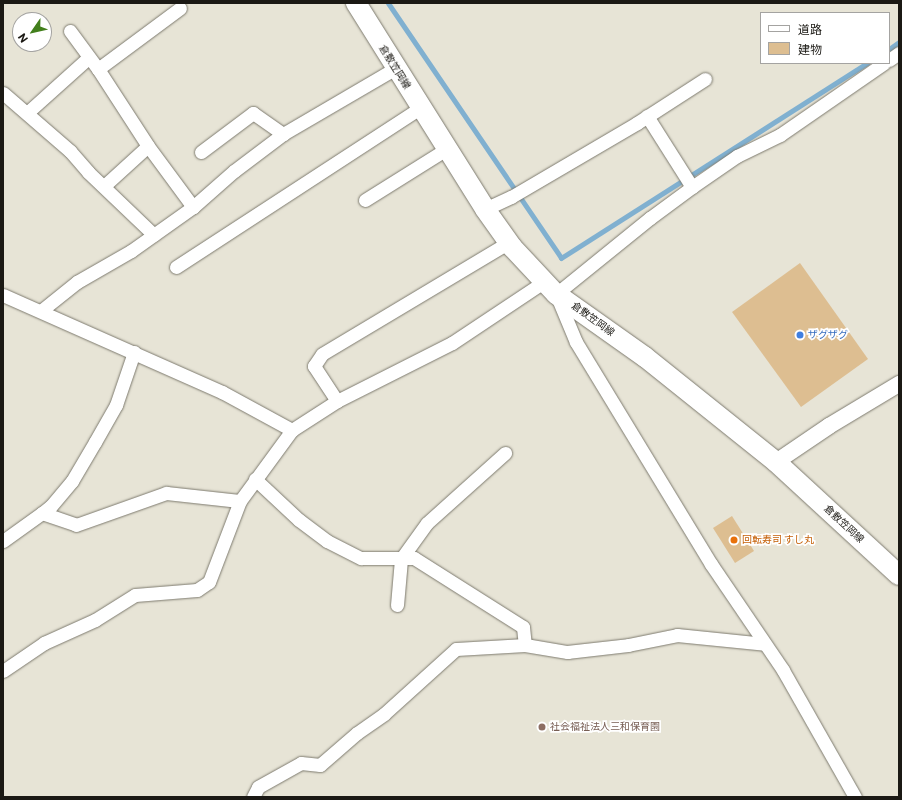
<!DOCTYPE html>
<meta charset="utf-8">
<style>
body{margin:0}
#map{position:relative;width:902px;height:800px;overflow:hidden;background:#e7e4d6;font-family:Commissioner,"Noto Sans JP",sans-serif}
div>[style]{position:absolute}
.stream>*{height:5px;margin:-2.5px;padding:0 2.5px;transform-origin:2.5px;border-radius:2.5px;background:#80b0d0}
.building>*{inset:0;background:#ddbe91}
.roads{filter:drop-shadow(0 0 1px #7d7a6e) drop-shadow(0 0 1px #7d7a6e)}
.minor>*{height:13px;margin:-6.5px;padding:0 6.5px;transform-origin:6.5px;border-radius:6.5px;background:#fff}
.tertiary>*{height:16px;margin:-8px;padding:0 8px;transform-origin:8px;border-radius:8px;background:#fff}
.primary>*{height:20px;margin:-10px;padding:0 10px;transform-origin:10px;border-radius:10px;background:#fff}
.dots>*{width:11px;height:11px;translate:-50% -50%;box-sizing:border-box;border:2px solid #fff;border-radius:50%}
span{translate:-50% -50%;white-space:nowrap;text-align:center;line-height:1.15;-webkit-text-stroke:3.5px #fff;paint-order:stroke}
.street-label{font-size:10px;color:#1b1914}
.shop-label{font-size:10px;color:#366cbe}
.left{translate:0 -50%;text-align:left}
.food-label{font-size:10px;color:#c56008}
.education-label{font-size:10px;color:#785e54}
.frame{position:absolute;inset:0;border:4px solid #1b1914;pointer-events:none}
.legend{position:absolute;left:760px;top:12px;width:130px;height:52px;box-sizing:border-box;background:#fff;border:1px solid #a4a3a1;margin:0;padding:5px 7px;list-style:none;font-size:12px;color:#1b1914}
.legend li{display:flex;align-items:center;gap:8px;height:20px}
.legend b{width:20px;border:1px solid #a4a3a1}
.north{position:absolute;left:12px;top:12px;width:40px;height:40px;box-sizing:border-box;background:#fff;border:1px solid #a4a3a1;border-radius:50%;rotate:236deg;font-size:11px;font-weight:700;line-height:16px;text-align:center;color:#1b1914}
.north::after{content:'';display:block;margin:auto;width:14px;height:18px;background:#427f1c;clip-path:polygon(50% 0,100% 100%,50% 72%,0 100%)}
</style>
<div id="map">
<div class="stream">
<div style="left:388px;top:3px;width:308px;rotate:55.8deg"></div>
<div style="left:561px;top:258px;width:363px;rotate:-32.5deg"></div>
<div style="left:889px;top:49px;width:12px;rotate:-35deg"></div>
</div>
<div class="building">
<div style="clip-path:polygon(800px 263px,868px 359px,801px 407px,732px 312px)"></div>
<div style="clip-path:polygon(732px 516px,754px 551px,735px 563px,713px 528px)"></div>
</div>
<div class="roads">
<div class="minor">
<div style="left:70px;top:31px;width:47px;rotate:53.6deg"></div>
<div style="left:98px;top:69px;width:92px;rotate:57deg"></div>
<div style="left:148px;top:146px;width:76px;rotate:53.6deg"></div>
<div style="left:889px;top:60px;width:12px;rotate:-35deg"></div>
<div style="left:98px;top:69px;width:102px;rotate:-36.6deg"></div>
<div style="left:3px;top:93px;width:89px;rotate:40.9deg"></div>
<div style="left:70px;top:151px;width:28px;rotate:49deg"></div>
<div style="left:88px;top:172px;width:91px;rotate:43.7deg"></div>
<div style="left:28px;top:112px;width:81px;rotate:-42deg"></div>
<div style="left:647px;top:116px;width:84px;rotate:57.6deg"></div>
<div style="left:201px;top:152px;width:65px;rotate:-36.9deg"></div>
<div style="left:253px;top:113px;width:37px;rotate:35deg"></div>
<div style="left:104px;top:186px;width:59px;rotate:-42.3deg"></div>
<div style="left:365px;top:200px;width:98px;rotate:-32.1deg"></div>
<div style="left:485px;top:209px;width:29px;rotate:-25deg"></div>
<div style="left:511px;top:197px;width:146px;rotate:-30.4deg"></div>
<div style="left:637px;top:123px;width:81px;rotate:-32.9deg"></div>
<div style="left:176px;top:267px;width:291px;rotate:-33.1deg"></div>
<div style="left:3px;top:295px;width:240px;rotate:23.9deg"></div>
<div style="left:222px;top:392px;width:80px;rotate:28.5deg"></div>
<div style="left:292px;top:430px;width:54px;rotate:-32.8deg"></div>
<div style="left:337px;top:401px;width:129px;rotate:-26.8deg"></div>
<div style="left:452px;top:343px;width:112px;rotate:-33.7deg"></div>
<div style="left:42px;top:310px;width:45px;rotate:-38.7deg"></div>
<div style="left:77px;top:282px;width:62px;rotate:-29.9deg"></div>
<div style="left:131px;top:251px;width:76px;rotate:-35.4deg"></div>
<div style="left:193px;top:207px;width:55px;rotate:-41.3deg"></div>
<div style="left:234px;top:171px;width:61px;rotate:-37.1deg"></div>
<div style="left:283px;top:134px;width:131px;rotate:-30.3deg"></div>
<div style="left:337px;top:401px;width:42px;rotate:-123.3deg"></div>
<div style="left:314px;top:366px;width:14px;rotate:-56deg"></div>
<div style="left:322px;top:354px;width:218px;rotate:-30.9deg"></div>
<div style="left:255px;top:479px;width:60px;rotate:43deg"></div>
<div style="left:299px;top:520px;width:35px;rotate:37deg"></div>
<div style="left:327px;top:541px;width:38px;rotate:27deg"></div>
<div style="left:361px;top:558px;width:53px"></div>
<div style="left:414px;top:558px;width:129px;rotate:32.3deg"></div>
<div style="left:523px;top:627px;width:18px;rotate:84deg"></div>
<div style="left:42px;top:513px;width:11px;rotate:-38deg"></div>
<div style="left:51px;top:506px;width:33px;rotate:-50deg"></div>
<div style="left:72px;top:481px;width:45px;rotate:-59.5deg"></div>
<div style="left:95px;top:442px;width:43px;rotate:-60.4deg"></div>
<div style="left:116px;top:405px;width:56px;rotate:-71.2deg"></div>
<div style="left:3px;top:541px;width:48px;rotate:-35.7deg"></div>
<div style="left:42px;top:513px;width:36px;rotate:19deg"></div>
<div style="left:76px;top:525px;width:96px;rotate:-19.6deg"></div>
<div style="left:166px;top:493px;width:74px;rotate:6.2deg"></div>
<div style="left:397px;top:605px;width:46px;rotate:-85deg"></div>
<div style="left:401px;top:559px;width:44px;rotate:-54.2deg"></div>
<div style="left:427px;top:523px;width:105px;rotate:-41.9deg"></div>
<div style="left:3px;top:671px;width:50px;rotate:-34.3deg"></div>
<div style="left:44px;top:643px;width:56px;rotate:-24.3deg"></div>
<div style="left:95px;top:620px;width:47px;rotate:-32deg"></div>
<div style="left:135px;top:595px;width:62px;rotate:-4.6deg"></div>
<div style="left:197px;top:590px;width:14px;rotate:-34deg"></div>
<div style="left:209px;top:582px;width:87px;rotate:-69.1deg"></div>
<div style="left:240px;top:501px;width:88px;rotate:-53.8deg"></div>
<div style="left:253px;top:797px;width:11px;rotate:-63deg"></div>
<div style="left:258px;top:787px;width:49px;rotate:-29.2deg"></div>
<div style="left:301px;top:763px;width:19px;rotate:6deg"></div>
<div style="left:320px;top:765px;width:49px;rotate:-40.9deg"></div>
<div style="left:357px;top:733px;width:33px;rotate:-35deg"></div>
<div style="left:384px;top:714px;width:97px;rotate:-42.1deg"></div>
<div style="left:456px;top:649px;width:69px;rotate:-3.3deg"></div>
<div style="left:525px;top:645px;width:43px;rotate:9.5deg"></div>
<div style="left:567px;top:652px;width:61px;rotate:-6.5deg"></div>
<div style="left:628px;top:645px;width:50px;rotate:-11.5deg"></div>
<div style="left:677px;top:635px;width:88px;rotate:5.8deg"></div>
<div style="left:855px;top:797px;width:146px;rotate:-119.6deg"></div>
<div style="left:783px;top:670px;width:128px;rotate:-124.2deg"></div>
<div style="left:711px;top:564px;width:260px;rotate:-121.3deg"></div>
<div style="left:576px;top:342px;width:52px;rotate:-112.6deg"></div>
<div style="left:556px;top:294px;width:121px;rotate:-39deg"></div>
<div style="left:650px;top:218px;width:52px;rotate:-36.4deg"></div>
<div style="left:692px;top:187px;width:55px;rotate:-34.6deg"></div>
<div style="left:737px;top:156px;width:48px;rotate:-26deg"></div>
<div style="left:780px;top:135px;width:126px;rotate:-34.7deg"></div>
</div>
<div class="tertiary">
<div style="left:776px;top:462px;width:64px;rotate:-34.2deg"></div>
<div style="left:829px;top:426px;width:82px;rotate:-31deg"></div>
</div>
<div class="primary">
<div style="left:356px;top:3px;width:243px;rotate:57.9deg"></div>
<div style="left:485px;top:209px;width:47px;rotate:54.6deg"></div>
<div style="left:512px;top:247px;width:64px;rotate:46.9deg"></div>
<div style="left:556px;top:294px;width:109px;rotate:35.3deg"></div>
<div style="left:645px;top:357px;width:168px;rotate:38.7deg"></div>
<div style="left:776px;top:462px;width:167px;rotate:42.6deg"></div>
</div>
</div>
<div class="dots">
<div style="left:800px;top:335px;background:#3f7fe0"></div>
<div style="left:734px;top:540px;background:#e8710a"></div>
<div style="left:542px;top:727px;background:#8d6e63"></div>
</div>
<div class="street-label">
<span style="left:395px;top:67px;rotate:58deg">倉敷笠岡線</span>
<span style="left:593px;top:319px;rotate:36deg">倉敷笠岡線</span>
<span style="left:844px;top:524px;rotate:43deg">倉敷笠岡線</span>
</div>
<div class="shop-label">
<span class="left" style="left:808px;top:335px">ザグザグ</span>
</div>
<div class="food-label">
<span class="left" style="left:742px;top:540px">回転寿司 すし丸</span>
</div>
<div class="education-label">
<span class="left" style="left:550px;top:727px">社会福祉法人三和保育園</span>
</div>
<div class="frame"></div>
<ul class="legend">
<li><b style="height:5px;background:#fff"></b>道路</li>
<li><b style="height:11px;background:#ddbe91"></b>建物</li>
</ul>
<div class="north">N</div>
</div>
